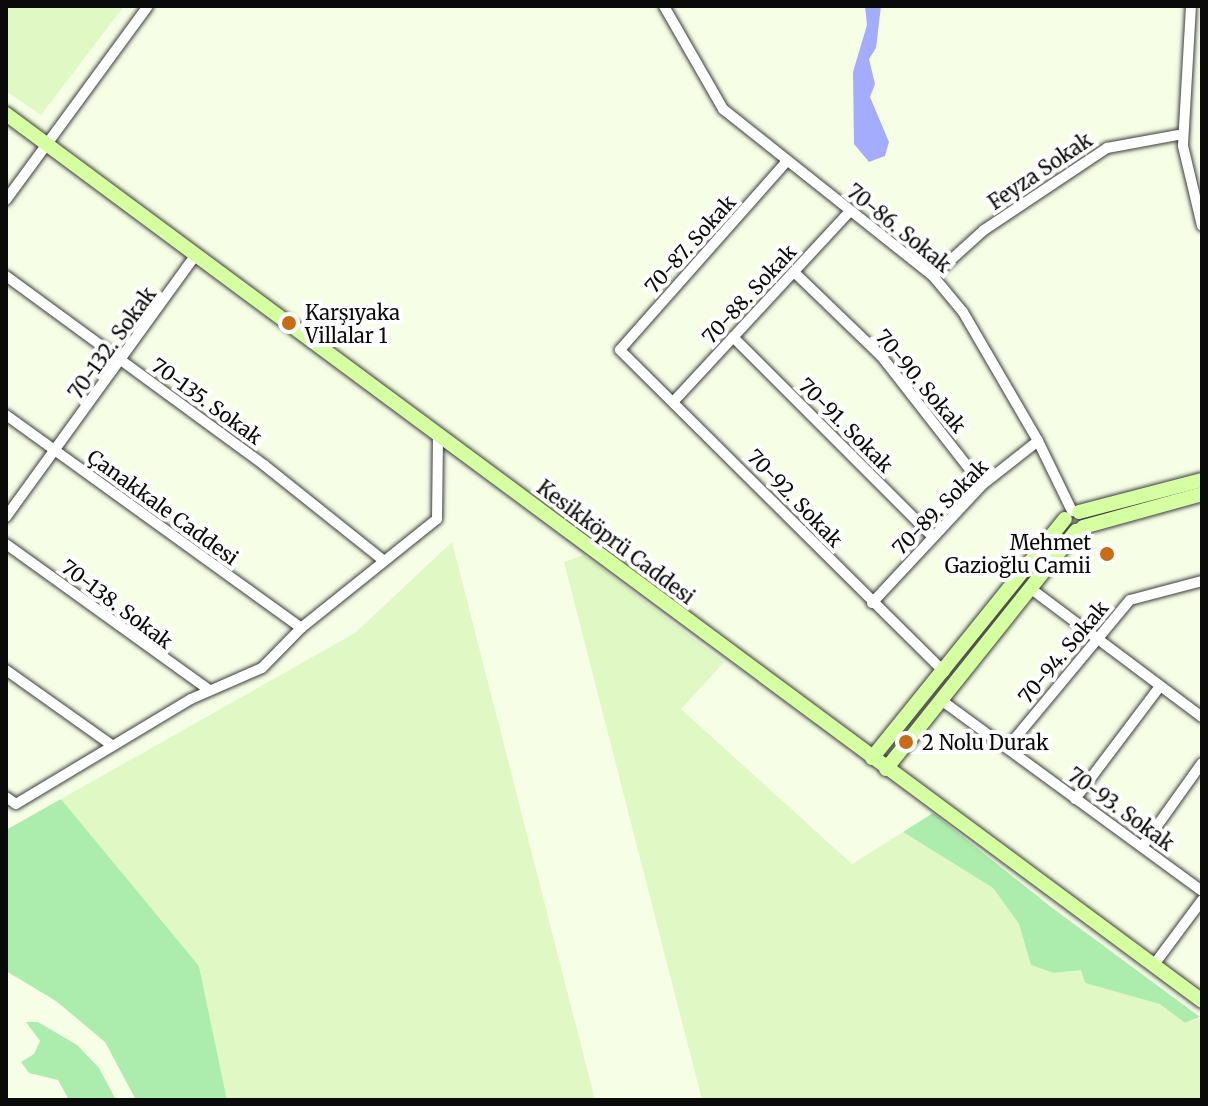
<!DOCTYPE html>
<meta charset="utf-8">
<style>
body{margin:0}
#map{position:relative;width:1208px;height:1106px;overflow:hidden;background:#f6ffe6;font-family:Merriweather,serif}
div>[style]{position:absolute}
.farmland>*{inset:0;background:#e0f8c3}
.green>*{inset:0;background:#acedae}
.water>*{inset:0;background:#a4acfd}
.roads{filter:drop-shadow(0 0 2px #3d3d3d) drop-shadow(0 0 2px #3d3d3d)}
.street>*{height:10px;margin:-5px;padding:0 5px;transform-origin:5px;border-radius:5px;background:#fff}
.secondary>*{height:14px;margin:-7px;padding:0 7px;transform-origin:7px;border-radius:7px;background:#d6ffa1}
.dots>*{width:22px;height:22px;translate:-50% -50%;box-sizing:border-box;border:4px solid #fff;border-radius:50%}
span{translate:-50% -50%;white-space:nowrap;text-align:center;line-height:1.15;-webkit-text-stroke:8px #fff;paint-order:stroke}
.street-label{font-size:20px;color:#0a0a0a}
.poi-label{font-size:20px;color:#0a0a0a}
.left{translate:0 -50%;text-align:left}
.right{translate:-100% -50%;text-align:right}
.frame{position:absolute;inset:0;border:8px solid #0a0a0a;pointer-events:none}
</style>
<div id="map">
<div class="farmland">
<div style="clip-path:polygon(6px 6px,124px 6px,41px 115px,6px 91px)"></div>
<div style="clip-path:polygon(452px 542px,595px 1100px,227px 1100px,199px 966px,61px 799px,355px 633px)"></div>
<div style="clip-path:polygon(584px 555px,724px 662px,681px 709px,852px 864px,903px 832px,993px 888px,1019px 924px,1032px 965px,1054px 973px,1081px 969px,1085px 983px,1161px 1004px,1185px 1023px,1202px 1018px,1202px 1100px,702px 1100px,564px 562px)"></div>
</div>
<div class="green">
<div style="clip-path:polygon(61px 799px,199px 966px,227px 1100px,136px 1100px,105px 1042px,56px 1001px,6px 971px,6px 830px)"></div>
<div style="clip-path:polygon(933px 813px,1051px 907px,1200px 1017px,1185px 1023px,1160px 1004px,1085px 983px,1081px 970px,1054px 973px,1031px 965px,1019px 924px,993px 888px,903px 832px)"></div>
<div style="clip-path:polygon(26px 1022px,38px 1022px,77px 1045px,99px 1068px,116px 1100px,69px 1100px,58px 1080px,29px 1073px,21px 1062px,34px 1054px,40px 1041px)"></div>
</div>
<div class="water">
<div style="clip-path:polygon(865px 6px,881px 6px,876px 48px,869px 59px,875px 84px,870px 97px,889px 142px,885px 156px,869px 162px,854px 144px,853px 72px,867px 25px)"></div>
</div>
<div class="roads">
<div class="street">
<div style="left:664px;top:6px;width:119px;rotate:60.2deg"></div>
<div style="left:723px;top:109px;width:268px;rotate:38.5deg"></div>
<div style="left:933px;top:276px;width:47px;rotate:50.2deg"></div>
<div style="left:963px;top:312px;width:149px;rotate:59.8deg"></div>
<div style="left:1038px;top:441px;width:78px;rotate:64.1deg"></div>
<div style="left:1191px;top:6px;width:140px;rotate:93.3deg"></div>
<div style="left:1183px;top:146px;width:82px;rotate:76.6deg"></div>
<div style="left:787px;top:161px;width:252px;rotate:131.5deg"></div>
<div style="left:620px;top:350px;width:457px;rotate:44.8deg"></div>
<div style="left:6px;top:200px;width:240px;rotate:-53.8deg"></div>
<div style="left:794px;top:272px;width:122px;rotate:44deg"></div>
<div style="left:882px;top:357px;width:162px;rotate:52deg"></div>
<div style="left:6px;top:276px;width:320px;rotate:36.2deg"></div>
<div style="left:264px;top:465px;width:152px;rotate:38.6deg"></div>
<div style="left:933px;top:276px;width:69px;rotate:-42deg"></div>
<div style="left:984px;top:230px;width:148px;rotate:-33.7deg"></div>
<div style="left:1107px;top:148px;width:77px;rotate:-10.4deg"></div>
<div style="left:733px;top:337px;width:283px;rotate:45deg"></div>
<div style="left:675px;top:400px;width:258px;rotate:-47.2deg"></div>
<div style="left:6px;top:415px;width:364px;rotate:35.8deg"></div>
<div style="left:6px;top:517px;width:324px;rotate:-54.1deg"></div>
<div style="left:6px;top:544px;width:250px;rotate:35.7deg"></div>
<div style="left:1030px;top:588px;width:215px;rotate:36.9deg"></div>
<div style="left:872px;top:603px;width:161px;rotate:-47deg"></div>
<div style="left:982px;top:485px;width:71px;rotate:-38.2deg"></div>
<div style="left:6px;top:670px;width:131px;rotate:35.4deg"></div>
<div style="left:941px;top:700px;width:323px;rotate:36.2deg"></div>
<div style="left:1007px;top:748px;width:192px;rotate:-50.3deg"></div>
<div style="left:1130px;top:600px;width:74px;rotate:-14.8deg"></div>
<div style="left:6px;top:797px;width:12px;rotate:35deg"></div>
<div style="left:16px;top:804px;width:204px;rotate:-31deg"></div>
<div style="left:191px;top:699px;width:77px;rotate:-23.6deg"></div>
<div style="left:262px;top:668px;width:56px;rotate:-45.7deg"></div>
<div style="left:301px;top:628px;width:174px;rotate:-38.7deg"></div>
<div style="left:437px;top:519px;width:85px;rotate:-89.3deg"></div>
<div style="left:1075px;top:799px;width:141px;rotate:-53deg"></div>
<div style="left:1142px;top:847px;width:103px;rotate:-54.5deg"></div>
<div style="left:1153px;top:966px;width:82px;rotate:-53.4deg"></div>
</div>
<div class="secondary">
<div style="left:6px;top:114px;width:1489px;rotate:36.56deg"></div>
<div style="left:1079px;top:512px;width:127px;rotate:-14.6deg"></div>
<div style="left:1083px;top:527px;width:123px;rotate:-15.5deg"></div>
<div style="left:872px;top:758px;width:307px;rotate:-51.1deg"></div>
<div style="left:886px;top:769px;width:305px;rotate:-51.4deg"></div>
</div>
</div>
<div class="dots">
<div style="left:289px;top:323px;background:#c66d15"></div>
<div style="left:1107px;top:554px;background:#c66d15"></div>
<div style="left:906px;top:742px;background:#c66d15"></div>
</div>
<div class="street-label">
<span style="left:1040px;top:171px;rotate:-34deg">Feyza Sokak</span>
<span style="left:899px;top:228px;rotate:39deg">70-86. Sokak</span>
<span style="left:690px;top:244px;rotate:-48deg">70-87. Sokak</span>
<span style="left:749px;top:294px;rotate:-47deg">70-88. Sokak</span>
<span style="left:112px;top:343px;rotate:-54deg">70-132. Sokak</span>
<span style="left:921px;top:381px;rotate:50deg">70-90. Sokak</span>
<span style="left:207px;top:401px;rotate:36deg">70-135. Sokak</span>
<span style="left:846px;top:425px;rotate:45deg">70-91. Sokak</span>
<span style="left:795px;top:498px;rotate:46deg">70-92. Sokak</span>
<span style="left:163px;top:507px;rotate:36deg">Çanakkale Caddesi</span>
<span style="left:940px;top:507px;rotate:-45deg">70-89. Sokak</span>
<span style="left:616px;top:542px;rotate:37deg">Kesikköprü Caddesi</span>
<span style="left:117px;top:604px;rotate:37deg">70-138. Sokak</span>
<span style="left:1063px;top:652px;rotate:-50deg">70-94. Sokak</span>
<span style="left:1121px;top:809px;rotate:36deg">70-93. Sokak</span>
</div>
<div class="poi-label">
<span class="left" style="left:305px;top:324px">Karşıyaka<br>Villalar 1</span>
<span class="right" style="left:1091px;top:554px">Mehmet<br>Gazioğlu Camii</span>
<span class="left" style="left:922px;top:742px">2 Nolu Durak</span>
</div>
<div class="frame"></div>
</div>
